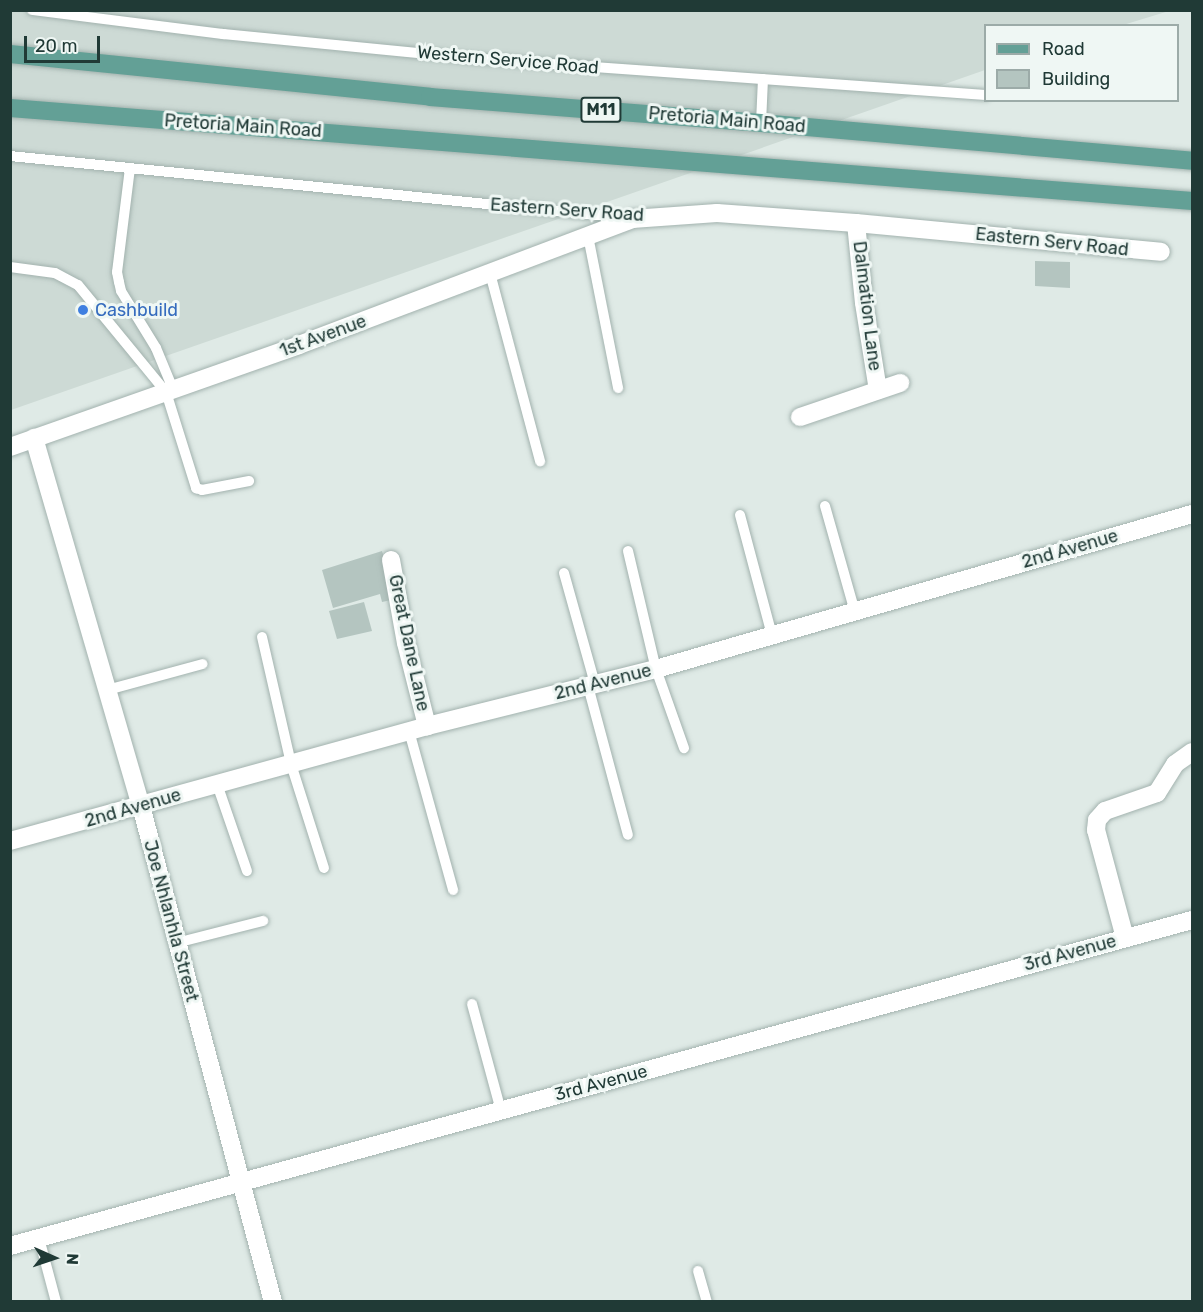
<!DOCTYPE html>
<style>
body{margin:0}
#map{position:relative;width:1203px;height:1312px;overflow:hidden;background:#dfeae6;font-family:Rubik,sans-serif}
div>[style]{position:absolute}
.built>*{inset:0;background:#cddad5}
.building>*{inset:0;background:#b4c5c0}
.roads{filter:drop-shadow(0 0 2px #a2b2ae) drop-shadow(0 0 2px #a2b2ae)}
.service>*{height:10px;margin:-5px;padding:0 5px;transform-origin:5px;border-radius:5px;background:#fff}
.minor>*{height:18px;margin:-9px;padding:0 9px;transform-origin:9px;border-radius:9px;background:#fff}
.primary>*{height:18px;margin:-9px;padding:0 9px;transform-origin:9px;border-radius:9px;background:#63a096}
.dots>*{width:16px;height:16px;translate:-50% -50%;box-sizing:border-box;border:3px solid #eff7f4;border-radius:50%}
span{translate:-50% -50%;white-space:nowrap;text-align:center;line-height:1.15;-webkit-text-stroke:6px #eff7f4;paint-order:stroke}
.shield-label span{padding:2px 4px;background:#eff7f4;border:2px solid;border-radius:4px;-webkit-text-stroke-width:0}
.shield-label{font-size:16px;color:#203a36;font-weight:700}
.street-label{font-size:18px;color:#203a36}
.shop-label{font-size:18px;color:#366cbe}
.left{translate:0 -50%;text-align:left}
.frame{position:absolute;inset:0;border:12px solid #203a36;pointer-events:none}
.legend{position:absolute;left:984px;top:24px;width:195px;height:78px;box-sizing:border-box;background:#eff7f4;border:2px solid #9caba8;margin:0;padding:8px 10px;list-style:none;font-size:18px;color:#203a36}
.legend li{display:flex;align-items:center;gap:12px;height:30px}
.legend b{width:30px;border:2px solid #9caba8}
.north{position:absolute;left:24px;top:1228px;width:60px;height:60px;-webkit-text-stroke:4px #eff7f4;paint-order:stroke;rotate:93deg;font-size:16px;font-weight:700;line-height:24px;text-align:center;color:#203a36}
.north::after{content:'';display:block;margin:auto;width:21px;height:27px;background:#203a36;clip-path:polygon(50% 0,100% 100%,50% 72%,0 100%)}
.scale{position:absolute;left:24px;top:36px;width:76px;height:27px;box-sizing:border-box;border:3px solid #203a36;border-top:0;padding-left:8px;font-size:18px;line-height:21px;white-space:nowrap;color:#203a36;-webkit-text-stroke:4px #eff7f4;paint-order:stroke}
</style>
<div id="map">
<div class="built">
<div style="clip-path:polygon(10px 11px,1169px 11px,1123px 25px,986px 26px,985px 70px,11px 410px)"></div>
</div>
<div class="building">
<div style="clip-path:polygon(1035px 261px,1070px 262px,1070px 288px,1035px 286px)"></div>
<div style="clip-path:polygon(382px 551px,396px 599px,382px 602px,380px 594px,333px 608px,322px 570px)"></div>
<div style="clip-path:polygon(364px 602px,372px 631px,337px 639px,329px 611px)"></div>
</div>
<div class="roads">
<div class="service">
<div style="left:32px;top:10px;width:193px;rotate:7.2deg"></div>
<div style="left:223px;top:34px;width:247px;rotate:5.6deg"></div>
<div style="left:469px;top:58px;width:518px;rotate:4.09deg"></div>
<div style="left:761px;top:123px;width:44px;rotate:-87.4deg"></div>
<div style="left:10px;top:156px;width:619px;rotate:5.75deg"></div>
<div style="left:130px;top:168px;width:105px;rotate:97.1deg"></div>
<div style="left:117px;top:272px;width:10px;rotate:79deg"></div>
<div style="left:119px;top:282px;width:9px;rotate:77deg"></div>
<div style="left:121px;top:291px;width:67px;rotate:58.4deg"></div>
<div style="left:156px;top:348px;width:44px;rotate:67.5deg"></div>
<div style="left:588px;top:236px;width:155px;rotate:78.8deg"></div>
<div style="left:10px;top:267px;width:45px;rotate:7.6deg"></div>
<div style="left:55px;top:273px;width:26px;rotate:28deg"></div>
<div style="left:78px;top:285px;width:139px;rotate:50.6deg"></div>
<div style="left:166px;top:392px;width:101px;rotate:72.6deg"></div>
<div style="left:196px;top:488px;width:6px;rotate:18deg"></div>
<div style="left:202px;top:490px;width:48px;rotate:-10.8deg"></div>
<div style="left:490px;top:273px;width:195px;rotate:75.1deg"></div>
<div style="left:825px;top:506px;width:110px;rotate:74.2deg"></div>
<div style="left:740px;top:515px;width:124px;rotate:75.1deg"></div>
<div style="left:628px;top:551px;width:121px;rotate:76.7deg"></div>
<div style="left:656px;top:669px;width:84px;rotate:70.5deg"></div>
<div style="left:564px;top:573px;width:115px;rotate:74.4deg"></div>
<div style="left:262px;top:637px;width:130px;rotate:77.1deg"></div>
<div style="left:291px;top:764px;width:109px;rotate:72.4deg"></div>
<div style="left:588px;top:686px;width:154px;rotate:75deg"></div>
<div style="left:107px;top:690px;width:99px;rotate:-15.2deg"></div>
<div style="left:409px;top:731px;width:165px;rotate:74.5deg"></div>
<div style="left:217px;top:784px;width:92px;rotate:71deg"></div>
<div style="left:176px;top:943px;width:90px;rotate:-14.2deg"></div>
<div style="left:472px;top:1004px;width:111px;rotate:74.8deg"></div>
<div style="left:39px;top:1238px;width:66px;rotate:75.1deg"></div>
<div style="left:698px;top:1271px;width:32px;rotate:74deg"></div>
</div>
<div class="minor">
<div style="left:856px;top:223px;width:80px;rotate:84.3deg"></div>
<div style="left:864px;top:303px;width:88px;rotate:80.9deg"></div>
<div style="left:800px;top:417px;width:106px;rotate:-18.8deg"></div>
<div style="left:34px;top:438px;width:383px;rotate:73.8deg"></div>
<div style="left:141px;top:806px;width:513px;rotate:75.1deg"></div>
<div style="left:10px;top:447px;width:306px;rotate:-19.4deg"></div>
<div style="left:299px;top:345px;width:356px;rotate:-20.7deg"></div>
<div style="left:632px;top:219px;width:85px;rotate:-4deg"></div>
<div style="left:717px;top:213px;width:139px;rotate:4.1deg"></div>
<div style="left:856px;top:223px;width:306px;rotate:5.4deg"></div>
<div style="left:391px;top:560px;width:84px;rotate:79.8deg"></div>
<div style="left:406px;top:643px;width:86px;rotate:75.8deg"></div>
<div style="left:10px;top:841px;width:433px;rotate:-15.4deg"></div>
<div style="left:427px;top:726px;width:236px;rotate:-14deg"></div>
<div style="left:656px;top:669px;width:558px;rotate:-16.13deg"></div>
<div style="left:1125px;top:938px;width:112px;rotate:-105deg"></div>
<div style="left:1096px;top:830px;width:10px;rotate:-84deg"></div>
<div style="left:1097px;top:820px;width:12px;rotate:-48deg"></div>
<div style="left:1105px;top:811px;width:55px;rotate:-19.1deg"></div>
<div style="left:1157px;top:793px;width:34px;rotate:-58deg"></div>
<div style="left:1175px;top:764px;width:21px;rotate:-35deg"></div>
<div style="left:10px;top:1246px;width:1226px;rotate:-15.42deg"></div>
</div>
<div class="primary">
<div style="left:10px;top:54px;width:422px;rotate:5.8deg"></div>
<div style="left:430px;top:97px;width:332px;rotate:4.5deg"></div>
<div style="left:761px;top:123px;width:433px;rotate:5deg"></div>
<div style="left:10px;top:108px;width:1186px;rotate:4.5deg"></div>
</div>
</div>
<div class="dots">
<div style="left:83px;top:310px;background:#3f7fe0"></div>
</div>
<div class="shield-label">
<span style="left:601px;top:110px">M11</span>
</div>
<div class="street-label">
<span style="left:508px;top:60px;rotate:5deg">Western Service Road</span>
<span style="left:727px;top:120px;rotate:5deg">Pretoria Main Road</span>
<span style="left:243px;top:126px;rotate:4deg">Pretoria Main Road</span>
<span style="left:567px;top:210px;rotate:4deg">Eastern Serv Road</span>
<span style="left:1052px;top:242px;rotate:6deg">Eastern Serv Road</span>
<span style="left:867px;top:306px;rotate:83deg">Dalmation Lane</span>
<span style="left:323px;top:336px;rotate:-20deg">1st Avenue</span>
<span style="left:1070px;top:549px;rotate:-16deg">2nd Avenue</span>
<span style="left:409px;top:643px;rotate:78deg">Great Dane Lane</span>
<span style="left:603px;top:682px;rotate:-14deg">2nd Avenue</span>
<span style="left:133px;top:808px;rotate:-16deg">2nd Avenue</span>
<span style="left:171px;top:921px;rotate:75deg">Joe Nhlanhla Street</span>
<span style="left:1070px;top:953px;rotate:-15deg">3rd Avenue</span>
<span style="left:601px;top:1083px;rotate:-15deg">3rd Avenue</span>
</div>
<div class="shop-label">
<span class="left" style="left:95px;top:310px">Cashbuild</span>
</div>
<div class="frame"></div>
<ul class="legend">
<li><b style="height:8px;background:#63a096"></b>Road</li>
<li><b style="height:16px;background:#b4c5c0"></b>Building</li>
</ul>
<div class="north">N</div>
<div class="scale">20 m</div>
</div>
